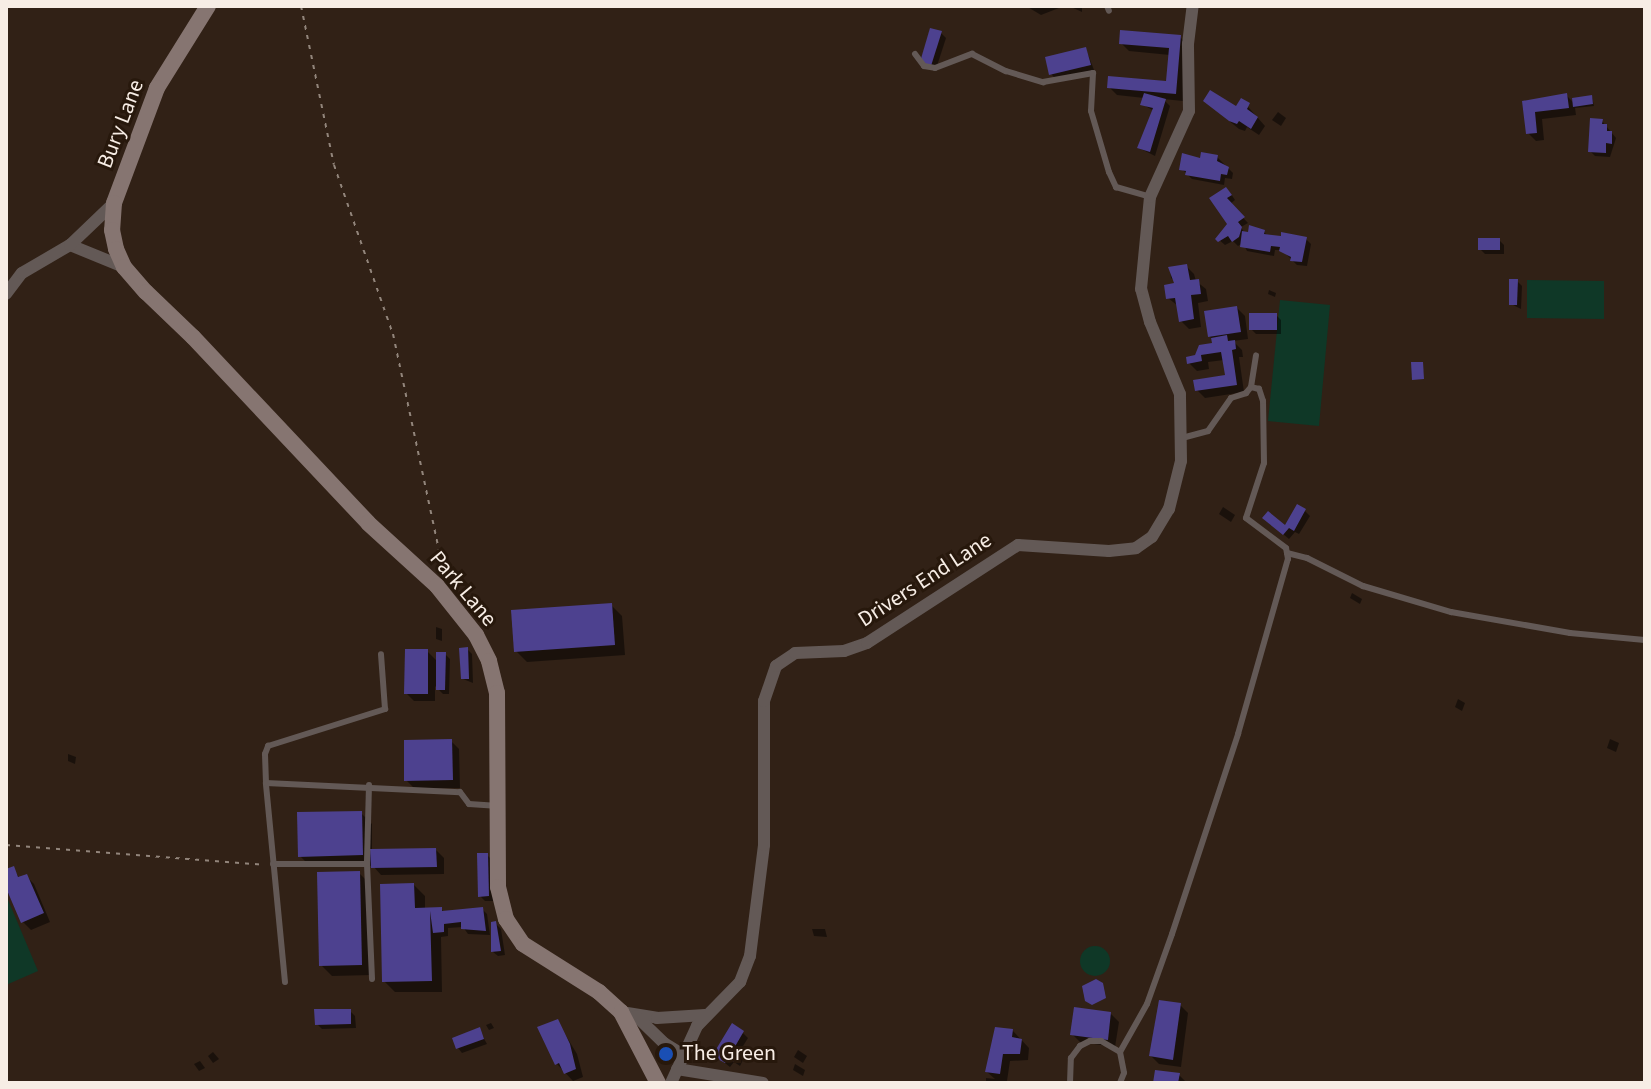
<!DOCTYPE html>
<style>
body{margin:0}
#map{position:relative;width:1651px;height:1089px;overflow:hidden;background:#312116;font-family:"Source Sans 3",sans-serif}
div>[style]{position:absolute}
.green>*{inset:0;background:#0f3827}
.round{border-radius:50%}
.shadow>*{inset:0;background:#0007}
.building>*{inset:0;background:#4d418f}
.path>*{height:2px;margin-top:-1px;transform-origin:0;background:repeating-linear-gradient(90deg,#92857b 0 4px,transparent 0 10px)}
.lane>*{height:6px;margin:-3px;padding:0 3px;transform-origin:3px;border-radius:3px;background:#635956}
.street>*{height:12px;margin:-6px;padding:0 6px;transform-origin:6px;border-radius:6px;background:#635956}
.secondary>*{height:16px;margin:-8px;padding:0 8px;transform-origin:8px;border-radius:8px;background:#867571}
.dots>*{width:22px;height:22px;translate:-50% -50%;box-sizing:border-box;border:4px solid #27180c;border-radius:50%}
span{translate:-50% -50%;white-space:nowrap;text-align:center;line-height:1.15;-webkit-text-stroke:6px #27180c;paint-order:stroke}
.street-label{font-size:22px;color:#f7ede5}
.poi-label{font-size:22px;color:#f7ede5}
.left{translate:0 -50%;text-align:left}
.frame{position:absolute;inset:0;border:8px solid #f7ede5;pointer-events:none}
</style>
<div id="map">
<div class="green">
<div style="clip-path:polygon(1527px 280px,1604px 281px,1604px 319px,1527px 318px)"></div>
<div style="clip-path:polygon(1280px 300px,1330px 305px,1319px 426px,1268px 421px)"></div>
<div style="clip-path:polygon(6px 895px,38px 971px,6px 985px)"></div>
<div class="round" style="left:1080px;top:946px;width:30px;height:30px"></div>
</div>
<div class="shadow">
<div style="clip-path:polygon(1026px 6px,1064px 6px,1041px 15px)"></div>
<div style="clip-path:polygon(1069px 6px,1082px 6px,1082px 12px)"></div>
<div style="clip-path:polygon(941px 33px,946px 38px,936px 69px,927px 67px)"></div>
<div style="clip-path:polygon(1180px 37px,1188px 45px,1183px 101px,1163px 99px,1170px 106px,1155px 156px,1139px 148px,1154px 111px,1142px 104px,1144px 98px,1117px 95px,1109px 87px,1168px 83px,1170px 55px,1129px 51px,1121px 43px)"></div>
<div style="clip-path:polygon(1086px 49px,1094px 70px,1056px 79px,1051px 74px)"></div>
<div style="clip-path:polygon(1566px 95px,1575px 104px,1592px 97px,1594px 106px,1575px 108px,1576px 115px,1542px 119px,1544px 140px,1536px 141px,1528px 133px,1525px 103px)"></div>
<div style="clip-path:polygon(1242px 100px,1265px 126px,1259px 135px,1247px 127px,1245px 131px,1239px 129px,1205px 101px,1236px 109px)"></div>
<div style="clip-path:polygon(1278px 112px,1286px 118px,1281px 126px,1272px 120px)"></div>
<div style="clip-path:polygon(1602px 121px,1616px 138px,1610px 157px,1595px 156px,1590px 151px)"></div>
<div style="clip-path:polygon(1217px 157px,1233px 173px,1232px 179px,1225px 178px,1224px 185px,1192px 179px,1182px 169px)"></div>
<div style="clip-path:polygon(1231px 194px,1235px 200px,1230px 204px,1248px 223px,1241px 227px,1245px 234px,1264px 232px,1269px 237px,1306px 239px,1311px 244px,1307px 266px,1297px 265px,1282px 250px,1275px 250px,1274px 256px,1247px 251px,1243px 243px,1238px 246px,1233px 241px,1225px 245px,1218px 239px,1229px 224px,1212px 199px)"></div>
<div style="clip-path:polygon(1499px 240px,1504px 245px,1504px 254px,1485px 254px,1480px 249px)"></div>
<div style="clip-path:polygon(1186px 266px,1194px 274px,1196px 281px,1206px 289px,1208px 301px,1198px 303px,1201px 327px,1189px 329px,1181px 321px,1178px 306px,1168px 298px,1178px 284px,1171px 278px,1170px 268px)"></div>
<div style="clip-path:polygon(1517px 281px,1522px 286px,1521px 309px,1511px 304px)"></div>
<div style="clip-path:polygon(1269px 290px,1276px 293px,1275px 297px,1268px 294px)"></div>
<div style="clip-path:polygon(1237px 308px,1245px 316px,1248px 339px,1233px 341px,1242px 350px,1243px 357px,1239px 357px,1244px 392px,1205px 398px,1197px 390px,1227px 377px,1224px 360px,1208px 362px,1209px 369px,1197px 371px,1189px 363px,1214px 345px,1210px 336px)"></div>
<div style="clip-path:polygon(1276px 315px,1281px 320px,1281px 334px,1256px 334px,1251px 329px)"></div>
<div style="clip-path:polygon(1223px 507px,1235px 515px,1231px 522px,1219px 514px)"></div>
<div style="clip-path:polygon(1305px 511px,1310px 516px,1299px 534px,1295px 532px,1289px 539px,1270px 523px,1285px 528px)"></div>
<div style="clip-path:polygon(1352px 593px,1362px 599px,1360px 604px,1350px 598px)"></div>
<div style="clip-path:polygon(611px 605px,622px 616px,625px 655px,527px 662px,516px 651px)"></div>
<div style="clip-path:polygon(436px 627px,442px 629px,442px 641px,436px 639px)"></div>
<div style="clip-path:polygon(467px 649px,472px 654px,473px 683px,463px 679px)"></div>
<div style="clip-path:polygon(427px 651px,438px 662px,445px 654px,450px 659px,449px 694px,443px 694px,435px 686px,435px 701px,414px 701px,406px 693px)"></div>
<div style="clip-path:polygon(1458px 699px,1465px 703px,1462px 711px,1455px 707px)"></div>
<div style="clip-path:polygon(1610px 739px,1619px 743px,1616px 752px,1607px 748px)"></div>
<div style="clip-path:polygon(451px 741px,459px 749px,460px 788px,414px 788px,406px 780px)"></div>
<div style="clip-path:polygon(68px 754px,76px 757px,75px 764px,68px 761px)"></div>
<div style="clip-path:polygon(361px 813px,372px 824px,372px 851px,436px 850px,444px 858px,444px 874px,381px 875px,373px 866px,311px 867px,300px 856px)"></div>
<div style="clip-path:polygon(487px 855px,492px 860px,493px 901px,485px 901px,480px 896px)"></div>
<div style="clip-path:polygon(13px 868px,20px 879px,26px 876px,34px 884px,50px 922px,31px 930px,23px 922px,6px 889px,6px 871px)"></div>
<div style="clip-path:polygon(359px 873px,370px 884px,372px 975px,332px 976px,321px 965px)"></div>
<div style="clip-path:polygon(414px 885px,425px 896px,425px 909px,441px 909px,445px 913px,482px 909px,487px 914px,490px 935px,468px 934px,463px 927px,448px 928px,448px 936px,441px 937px,442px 992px,395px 992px,384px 981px)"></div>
<div style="clip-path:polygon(496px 924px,501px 929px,505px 955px,498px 956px,493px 952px,491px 939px,495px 938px)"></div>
<div style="clip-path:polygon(812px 929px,825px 929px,827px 937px,814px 936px)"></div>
<div style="clip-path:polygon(1180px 1005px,1188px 1013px,1181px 1067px,1159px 1064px,1151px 1056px)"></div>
<div style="clip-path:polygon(350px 1011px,355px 1016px,356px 1028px,322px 1029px,317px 1024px)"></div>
<div style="clip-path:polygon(1111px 1014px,1119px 1022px,1115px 1047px,1080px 1042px,1072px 1034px)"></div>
<div style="clip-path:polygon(557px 1021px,577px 1054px,583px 1077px,573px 1081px,557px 1064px)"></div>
<div style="clip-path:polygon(491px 1023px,494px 1028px,489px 1030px,486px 1025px)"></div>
<div style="clip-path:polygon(479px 1030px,487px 1044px,462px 1053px,458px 1048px)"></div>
<div style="clip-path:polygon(1013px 1031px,1029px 1048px,1028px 1060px,1010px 1061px,1007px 1081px,986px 1083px,986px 1078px,995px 1079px,987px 1072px)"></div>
<div style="clip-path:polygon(743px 1033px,748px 1038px,738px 1054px,743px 1060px,740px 1066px,734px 1062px,730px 1067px,715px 1055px)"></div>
<div style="clip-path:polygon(798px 1050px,807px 1056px,803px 1063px,794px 1057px)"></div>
<div style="clip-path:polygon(213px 1052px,219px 1059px,213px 1063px,208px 1056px)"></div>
<div style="clip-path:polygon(200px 1061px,205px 1068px,199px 1071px,194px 1064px)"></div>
<div style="clip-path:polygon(795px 1064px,805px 1070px,803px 1076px,793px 1070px)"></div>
<div style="clip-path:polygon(1179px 1075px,1187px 1083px,1155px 1083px)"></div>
</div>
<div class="building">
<div style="clip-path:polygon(930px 28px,942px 31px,931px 66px,920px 62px)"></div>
<div style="clip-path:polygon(1120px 30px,1181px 35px,1176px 94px,1107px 88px,1108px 76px,1166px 81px,1169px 48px,1119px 44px)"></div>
<div style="clip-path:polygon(1086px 47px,1091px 65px,1049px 75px,1045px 57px)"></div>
<div style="clip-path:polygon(1210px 90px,1236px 106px,1241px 98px,1250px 103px,1247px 109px,1258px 117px,1251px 129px,1239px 121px,1237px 124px,1229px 121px,1203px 101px)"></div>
<div style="clip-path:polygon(1144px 93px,1166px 99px,1150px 152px,1137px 148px,1153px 108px,1140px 105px)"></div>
<div style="clip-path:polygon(1567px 93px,1569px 108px,1535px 112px,1537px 133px,1526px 134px,1522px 101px)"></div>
<div style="clip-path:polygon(1592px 95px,1593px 104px,1573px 107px,1572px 98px)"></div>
<div style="clip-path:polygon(1590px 118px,1603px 119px,1602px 124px,1607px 124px,1607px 131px,1612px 131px,1612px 144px,1606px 143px,1606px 153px,1588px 152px)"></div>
<div style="clip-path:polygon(1201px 152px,1218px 155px,1217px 161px,1229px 167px,1227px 175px,1221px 174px,1220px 181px,1185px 175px,1186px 171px,1179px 170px,1182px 153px,1200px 158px)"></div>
<div style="clip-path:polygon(1226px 187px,1232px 195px,1227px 198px,1245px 217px,1238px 222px,1242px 227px,1239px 237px,1232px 242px,1228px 236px,1218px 242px,1215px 239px,1227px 224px,1209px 198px)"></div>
<div style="clip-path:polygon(1249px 225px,1265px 230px,1264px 234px,1281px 236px,1281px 232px,1307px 237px,1302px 262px,1290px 261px,1291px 257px,1279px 251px,1280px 247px,1271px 246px,1270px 252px,1240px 247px,1242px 231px,1248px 232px)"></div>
<div style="clip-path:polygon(1478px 238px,1500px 238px,1500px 250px,1478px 250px)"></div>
<div style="clip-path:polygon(1187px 264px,1190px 280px,1199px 279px,1201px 294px,1191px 295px,1194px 319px,1179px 322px,1175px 298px,1166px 299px,1164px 285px,1174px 283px,1168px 267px)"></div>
<div style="clip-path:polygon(1509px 279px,1518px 279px,1517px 305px,1509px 305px)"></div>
<div style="clip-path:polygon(1237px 306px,1241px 332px,1208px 337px,1204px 311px)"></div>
<div style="clip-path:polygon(1249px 313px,1277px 313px,1277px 330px,1249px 330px)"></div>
<div style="clip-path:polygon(1227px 335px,1228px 341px,1235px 340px,1236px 349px,1232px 350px,1237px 385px,1195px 391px,1193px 380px,1225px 375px,1221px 352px,1201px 355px,1202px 361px,1187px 364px,1186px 357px,1195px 355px,1199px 345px,1212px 343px,1211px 338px)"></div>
<div style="clip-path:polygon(1411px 362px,1423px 362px,1424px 379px,1412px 380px)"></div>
<div style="clip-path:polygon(1297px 504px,1306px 509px,1294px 531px,1289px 528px,1283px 535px,1262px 518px,1268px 511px,1285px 525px)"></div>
<div style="clip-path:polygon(612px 603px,615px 645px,514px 652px,511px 610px)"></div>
<div style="clip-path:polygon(468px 647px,469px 679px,461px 679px,459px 648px)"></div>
<div style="clip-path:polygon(405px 649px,428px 649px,428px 694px,404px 694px)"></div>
<div style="clip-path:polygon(436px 652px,446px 652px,445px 690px,436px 690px)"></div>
<div style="clip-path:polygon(452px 739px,453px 780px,404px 781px,404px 740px)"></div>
<div style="clip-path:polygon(362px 811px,363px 855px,298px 857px,297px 812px)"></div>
<div style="clip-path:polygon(436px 848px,437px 867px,371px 868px,370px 849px)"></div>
<div style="clip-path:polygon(477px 853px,488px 853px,489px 896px,478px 897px)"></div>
<div style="clip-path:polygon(14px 866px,18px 877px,27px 874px,44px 913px,21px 923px,6px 888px,6px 869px)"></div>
<div style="clip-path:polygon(360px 871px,362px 965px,319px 966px,317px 872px)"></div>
<div style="clip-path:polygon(414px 883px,415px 908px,442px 907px,442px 911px,483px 907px,486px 931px,461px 929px,461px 922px,444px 924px,444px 932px,433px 933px,430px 911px,432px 981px,382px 982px,380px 884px)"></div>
<div style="clip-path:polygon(496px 921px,501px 951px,491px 952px,491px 922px)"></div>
<div style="clip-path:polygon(1096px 979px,1103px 983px,1106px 998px,1092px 1005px,1085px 1001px,1082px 986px)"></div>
<div style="clip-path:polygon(1159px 1000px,1181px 1003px,1173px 1060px,1149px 1056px)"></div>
<div style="clip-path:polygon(1074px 1007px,1111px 1012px,1108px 1040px,1070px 1035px)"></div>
<div style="clip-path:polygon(314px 1009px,351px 1009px,351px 1024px,315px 1025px)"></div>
<div style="clip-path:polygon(558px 1019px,570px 1044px,576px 1069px,564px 1074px,559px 1063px,555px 1065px,537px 1027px)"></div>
<div style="clip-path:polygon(732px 1023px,744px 1031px,733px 1050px,740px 1054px,734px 1062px,728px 1058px,725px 1063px,712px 1056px)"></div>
<div style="clip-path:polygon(480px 1027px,484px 1039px,456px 1049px,452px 1038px)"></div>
<div style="clip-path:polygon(995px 1027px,1013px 1029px,1012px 1037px,1022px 1039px,1020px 1054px,1003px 1054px,1000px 1074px,985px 1072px)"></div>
<div style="clip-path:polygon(1155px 1070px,1180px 1073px,1178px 1083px,1153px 1083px)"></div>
</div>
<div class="path">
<div style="left:301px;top:6px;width:162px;rotate:78.3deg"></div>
<div style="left:334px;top:165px;width:179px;rotate:70.8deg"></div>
<div style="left:393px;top:334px;width:241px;rotate:78deg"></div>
<div style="left:6px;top:845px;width:259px;rotate:4.4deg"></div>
</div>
<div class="lane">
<div style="left:1107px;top:6px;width:5px;rotate:68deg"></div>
<div style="left:915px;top:54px;width:15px;rotate:53deg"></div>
<div style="left:924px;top:66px;width:11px;rotate:10deg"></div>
<div style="left:935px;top:68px;width:40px;rotate:-21deg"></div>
<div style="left:972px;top:54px;width:38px;rotate:27deg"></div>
<div style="left:1006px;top:71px;width:39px;rotate:17deg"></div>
<div style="left:1043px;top:82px;width:51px;rotate:-10.2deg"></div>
<div style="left:1093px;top:73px;width:38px;rotate:93deg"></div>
<div style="left:1091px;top:111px;width:64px;rotate:73.6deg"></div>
<div style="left:1109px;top:172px;width:17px;rotate:65deg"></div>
<div style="left:1116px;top:187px;width:35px;rotate:16deg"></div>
<div style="left:1182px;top:438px;width:27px;rotate:-15deg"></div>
<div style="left:1208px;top:431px;width:40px;rotate:-55.1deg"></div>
<div style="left:1231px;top:398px;width:16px;rotate:-18deg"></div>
<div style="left:1246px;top:393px;width:8px;rotate:-50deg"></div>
<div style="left:1251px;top:387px;width:32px;rotate:-81deg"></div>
<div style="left:1287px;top:553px;width:21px;rotate:14deg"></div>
<div style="left:1307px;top:558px;width:63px;rotate:26.6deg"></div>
<div style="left:1363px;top:586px;width:92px;rotate:16.5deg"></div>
<div style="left:1451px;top:612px;width:121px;rotate:10deg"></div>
<div style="left:1570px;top:633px;width:75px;rotate:5.3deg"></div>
<div style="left:266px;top:783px;width:29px;rotate:-92deg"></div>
<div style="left:265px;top:754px;width:9px;rotate:-69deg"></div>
<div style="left:268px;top:746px;width:123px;rotate:-17.5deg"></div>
<div style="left:385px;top:709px;width:55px;rotate:-94.2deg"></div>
<div style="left:369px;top:785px;width:79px;rotate:91.5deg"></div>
<div style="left:367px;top:864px;width:115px;rotate:87.5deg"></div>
<div style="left:273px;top:864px;width:94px"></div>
<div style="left:285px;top:982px;width:200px;rotate:-95.5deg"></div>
<div style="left:266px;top:783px;width:194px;rotate:2.7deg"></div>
<div style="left:460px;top:792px;width:15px;rotate:53deg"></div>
<div style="left:469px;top:804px;width:26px;rotate:4deg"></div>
<div style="left:1120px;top:1052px;width:55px;rotate:-60.6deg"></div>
<div style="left:1147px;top:1004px;width:74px;rotate:-70.3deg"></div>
<div style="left:1172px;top:934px;width:211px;rotate:-71.7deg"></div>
<div style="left:1238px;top:734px;width:182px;rotate:-74.1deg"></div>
<div style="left:1288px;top:559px;width:11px;rotate:-100deg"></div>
<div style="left:1286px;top:548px;width:50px;rotate:-143.1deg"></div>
<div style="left:1246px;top:518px;width:58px;rotate:-71.9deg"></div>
<div style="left:1264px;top:463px;width:62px;rotate:-90.9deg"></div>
<div style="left:1263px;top:401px;width:13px;rotate:-108deg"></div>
<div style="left:1259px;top:389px;width:8px;rotate:-166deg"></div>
<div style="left:1070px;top:1083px;width:25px;rotate:-88deg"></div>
<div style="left:1071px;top:1058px;width:15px;rotate:-53deg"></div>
<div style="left:1080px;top:1046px;width:11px;rotate:-27deg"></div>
<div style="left:1090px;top:1041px;width:11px"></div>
<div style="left:1101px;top:1041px;width:22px;rotate:30deg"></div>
<div style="left:1120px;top:1052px;width:21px;rotate:79deg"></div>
<div style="left:1124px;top:1073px;width:11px;rotate:112deg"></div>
</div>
<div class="street">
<div style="left:70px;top:245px;width:58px;rotate:22.2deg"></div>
<div style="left:6px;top:294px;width:26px;rotate:-53deg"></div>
<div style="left:22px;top:273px;width:56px;rotate:-30.3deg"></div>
<div style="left:70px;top:245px;width:61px;rotate:-43.7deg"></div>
<div style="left:621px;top:1012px;width:36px;rotate:9deg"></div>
<div style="left:657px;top:1018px;width:48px;rotate:-3.6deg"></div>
<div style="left:636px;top:1016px;width:39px;rotate:44deg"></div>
<div style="left:664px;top:1043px;width:22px;rotate:32deg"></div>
<div style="left:677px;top:1069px;width:87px;rotate:9.2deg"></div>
<div style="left:671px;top:1083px;width:63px;rotate:-65.5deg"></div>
<div style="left:697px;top:1026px;width:62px;rotate:-45.7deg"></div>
<div style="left:740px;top:982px;width:28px;rotate:-69deg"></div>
<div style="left:750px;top:956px;width:112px;rotate:-82.8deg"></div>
<div style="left:764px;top:845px;width:144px;rotate:-90deg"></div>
<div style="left:764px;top:701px;width:37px;rotate:-71deg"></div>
<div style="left:776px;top:666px;width:23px;rotate:-34deg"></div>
<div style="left:795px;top:653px;width:49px;rotate:-2.3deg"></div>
<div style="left:844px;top:651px;width:24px;rotate:-19deg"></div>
<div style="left:867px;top:643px;width:180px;rotate:-33deg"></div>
<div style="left:1018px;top:545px;width:91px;rotate:3.8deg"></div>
<div style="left:1109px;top:551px;width:27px;rotate:-6deg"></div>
<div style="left:1136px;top:548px;width:19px;rotate:-35deg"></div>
<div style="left:1152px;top:537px;width:33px;rotate:-59deg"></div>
<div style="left:1169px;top:509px;width:49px;rotate:-76deg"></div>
<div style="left:1181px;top:461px;width:67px;rotate:-90.9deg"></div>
<div style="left:1180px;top:394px;width:78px;rotate:-112.6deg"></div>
<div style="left:1150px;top:322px;width:34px;rotate:-105deg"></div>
<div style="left:1141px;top:289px;width:92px;rotate:-84.4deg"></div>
<div style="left:1150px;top:197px;width:94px;rotate:-65.6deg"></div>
<div style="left:1189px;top:111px;width:67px;rotate:-90.9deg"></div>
<div style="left:1188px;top:44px;width:38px;rotate:-83deg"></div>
</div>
<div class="secondary">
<div style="left:208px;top:6px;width:97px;rotate:121.9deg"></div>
<div style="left:157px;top:88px;width:123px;rotate:110.5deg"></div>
<div style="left:114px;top:203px;width:27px;rotate:94deg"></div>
<div style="left:112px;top:230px;width:19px;rotate:78deg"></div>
<div style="left:116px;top:249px;width:20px;rotate:66deg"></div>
<div style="left:124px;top:267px;width:33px;rotate:49deg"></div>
<div style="left:146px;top:292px;width:65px;rotate:43.8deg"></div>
<div style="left:193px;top:337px;width:255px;rotate:46.7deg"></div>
<div style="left:368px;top:523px;width:93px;rotate:42.4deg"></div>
<div style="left:437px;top:586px;width:63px;rotate:51.5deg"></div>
<div style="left:476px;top:635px;width:29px;rotate:63deg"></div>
<div style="left:489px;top:661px;width:33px;rotate:76deg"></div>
<div style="left:497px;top:693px;width:194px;rotate:89.7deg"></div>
<div style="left:498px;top:887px;width:33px;rotate:76deg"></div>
<div style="left:506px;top:919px;width:30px;rotate:56deg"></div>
<div style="left:523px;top:944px;width:90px;rotate:32.3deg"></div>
<div style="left:599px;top:992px;width:30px;rotate:42deg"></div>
<div style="left:621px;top:1012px;width:80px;rotate:62.5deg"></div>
</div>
<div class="dots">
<div style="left:666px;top:1054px;background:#1a4fb4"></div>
</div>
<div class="street-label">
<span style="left:121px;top:124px;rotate:-69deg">Bury Lane</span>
<span style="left:925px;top:580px;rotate:-33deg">Drivers End Lane</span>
<span style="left:463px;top:589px;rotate:50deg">Park Lane</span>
</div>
<div class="poi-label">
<span class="left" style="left:682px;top:1054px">The Green</span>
</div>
<div class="frame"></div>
</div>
